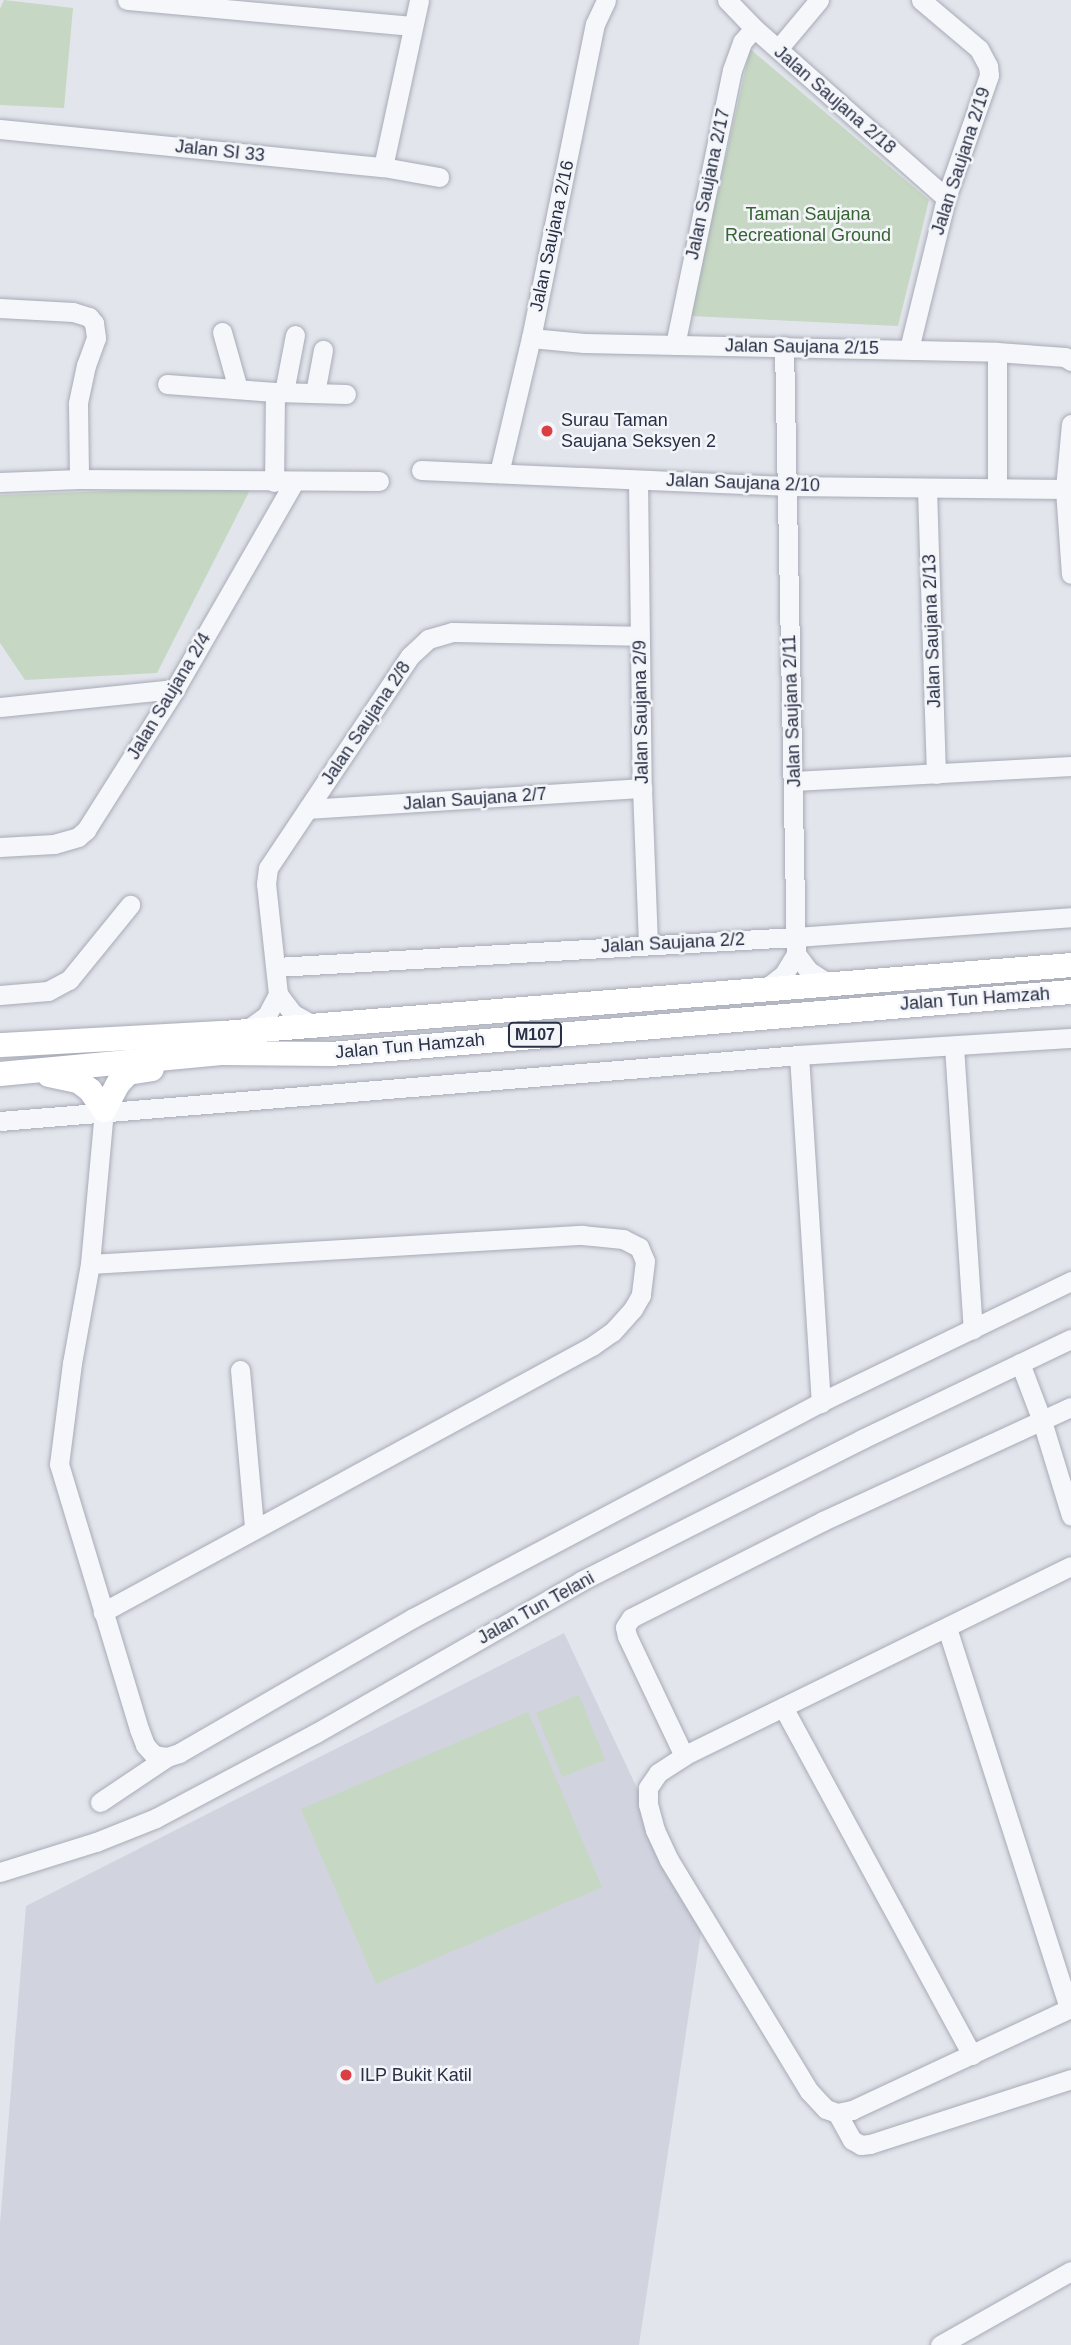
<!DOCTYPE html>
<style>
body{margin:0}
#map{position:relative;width:1071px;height:2345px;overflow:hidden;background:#e3e5ec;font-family:Arial,sans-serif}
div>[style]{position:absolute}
.built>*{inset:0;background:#d1d4de}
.green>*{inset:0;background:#c6d7c3}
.roads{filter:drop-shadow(0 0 2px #a7abb7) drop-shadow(0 0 2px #a7abb7)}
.minor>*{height:19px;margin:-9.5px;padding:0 9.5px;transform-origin:9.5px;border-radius:9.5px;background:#f6f7fa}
.major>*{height:24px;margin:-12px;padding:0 12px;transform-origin:12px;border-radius:12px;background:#fff}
.dots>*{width:19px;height:19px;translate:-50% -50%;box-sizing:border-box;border:4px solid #f3f5f9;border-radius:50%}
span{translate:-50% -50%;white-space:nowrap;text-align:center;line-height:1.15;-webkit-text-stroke:5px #f3f5f9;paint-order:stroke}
.shield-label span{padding:2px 5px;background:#f3f5f9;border:2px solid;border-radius:5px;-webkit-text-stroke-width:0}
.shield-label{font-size:16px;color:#293046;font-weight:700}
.street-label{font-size:18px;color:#293046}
.park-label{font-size:18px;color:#386335}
.poi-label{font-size:18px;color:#293046}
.left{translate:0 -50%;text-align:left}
</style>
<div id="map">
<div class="built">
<div style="clip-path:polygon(564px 1633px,702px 1926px,639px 2345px,0 2345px,0 2224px,26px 1906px)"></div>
</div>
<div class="green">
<div style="clip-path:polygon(4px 0,73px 8px,64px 108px,0 105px,0 9px)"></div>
<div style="clip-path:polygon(750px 49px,929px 200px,898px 326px,690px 316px)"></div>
<div style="clip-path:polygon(252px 486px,157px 673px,25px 680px,0 643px,0 495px)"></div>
<div style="clip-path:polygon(579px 1695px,605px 1760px,562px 1777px,536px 1713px)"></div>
<div style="clip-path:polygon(528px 1712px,602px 1887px,376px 1984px,301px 1809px)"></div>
</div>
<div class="roads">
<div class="minor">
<div style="left:127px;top:0;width:285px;rotate:5.2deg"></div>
<div style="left:727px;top:0;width:39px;rotate:46deg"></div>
<div style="left:754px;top:28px;width:256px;rotate:41.5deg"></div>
<div style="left:778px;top:49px;width:64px;rotate:-50.1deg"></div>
<div style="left:0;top:129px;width:385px;rotate:5.7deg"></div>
<div style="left:383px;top:167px;width:57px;rotate:10.1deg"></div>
<div style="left:383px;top:167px;width:171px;rotate:-77.8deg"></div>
<div style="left:0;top:308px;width:73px;rotate:3.1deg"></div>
<div style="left:73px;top:312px;width:17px;rotate:17deg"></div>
<div style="left:89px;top:317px;width:8px;rotate:50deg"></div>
<div style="left:94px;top:323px;width:15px;rotate:82deg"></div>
<div style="left:96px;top:338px;width:29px;rotate:110deg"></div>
<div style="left:86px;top:365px;width:40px;rotate:102deg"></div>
<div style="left:78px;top:404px;width:75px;rotate:89.2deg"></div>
<div style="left:222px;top:332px;width:59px;rotate:74.3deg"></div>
<div style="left:531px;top:338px;width:53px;rotate:5.4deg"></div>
<div style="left:584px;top:343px;width:413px;rotate:1.2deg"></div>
<div style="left:997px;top:352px;width:68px;rotate:4.2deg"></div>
<div style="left:1065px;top:357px;width:7px;rotate:34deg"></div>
<div style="left:675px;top:345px;width:281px;rotate:-78.3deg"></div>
<div style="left:732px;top:70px;width:30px;rotate:-70deg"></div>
<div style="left:742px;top:42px;width:18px;rotate:-49deg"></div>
<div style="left:909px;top:349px;width:155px;rotate:-76.2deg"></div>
<div style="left:946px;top:198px;width:130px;rotate:-70.7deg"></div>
<div style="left:989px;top:75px;width:9px;rotate:-96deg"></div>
<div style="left:988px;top:66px;width:19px;rotate:-118deg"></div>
<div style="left:979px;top:49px;width:76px;rotate:-139.8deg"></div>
<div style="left:997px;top:352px;width:136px;rotate:90deg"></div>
<div style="left:167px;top:384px;width:108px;rotate:4.2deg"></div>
<div style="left:275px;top:392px;width:90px;rotate:90.6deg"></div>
<div style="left:275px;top:392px;width:71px;rotate:1.6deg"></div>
<div style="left:284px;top:392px;width:58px;rotate:-79.1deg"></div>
<div style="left:315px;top:393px;width:44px;rotate:-79.5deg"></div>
<div style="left:1071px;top:424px;width:65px;rotate:95.3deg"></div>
<div style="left:1065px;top:489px;width:85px;rotate:86deg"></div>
<div style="left:421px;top:470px;width:364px;rotate:2.5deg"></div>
<div style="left:785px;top:486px;width:280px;rotate:0.6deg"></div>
<div style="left:499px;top:473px;width:139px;rotate:-76.7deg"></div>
<div style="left:531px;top:338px;width:320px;rotate:-78.5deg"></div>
<div style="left:595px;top:24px;width:26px;rotate:-65deg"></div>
<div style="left:638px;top:480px;width:308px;rotate:89.3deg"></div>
<div style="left:642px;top:788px;width:156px;rotate:87.8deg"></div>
<div style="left:0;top:482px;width:79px;rotate:-2.2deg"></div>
<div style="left:79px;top:479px;width:300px;rotate:0.4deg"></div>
<div style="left:927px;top:489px;width:285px;rotate:88.2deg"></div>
<div style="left:0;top:707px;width:176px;rotate:-5.9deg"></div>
<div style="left:794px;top:781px;width:277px;rotate:-3.1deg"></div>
<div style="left:308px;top:809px;width:335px;rotate:-3.6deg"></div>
<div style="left:0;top:847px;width:54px;rotate:-3.2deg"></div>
<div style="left:54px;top:844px;width:25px;rotate:-16deg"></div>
<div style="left:78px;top:837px;width:11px;rotate:-41deg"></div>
<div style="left:86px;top:830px;width:167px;rotate:-57.7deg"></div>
<div style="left:175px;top:689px;width:239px;rotate:-60.1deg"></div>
<div style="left:796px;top:954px;width:21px;rotate:53deg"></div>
<div style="left:809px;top:971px;width:24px;rotate:33deg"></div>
<div style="left:276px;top:967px;width:520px;rotate:-3.31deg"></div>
<div style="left:795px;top:937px;width:277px;rotate:-4.1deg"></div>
<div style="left:765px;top:989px;width:24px;rotate:-38deg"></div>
<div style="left:784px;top:974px;width:23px;rotate:-59deg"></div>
<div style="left:796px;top:954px;width:608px;rotate:-91.13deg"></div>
<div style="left:0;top:995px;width:48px;rotate:-4.8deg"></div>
<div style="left:48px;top:991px;width:24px;rotate:-28deg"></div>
<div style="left:69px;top:980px;width:97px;rotate:-50.9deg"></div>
<div style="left:315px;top:1026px;width:25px;rotate:-151deg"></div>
<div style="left:293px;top:1014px;width:25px;rotate:-127deg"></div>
<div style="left:278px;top:994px;width:111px;rotate:-96.2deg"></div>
<div style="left:266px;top:884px;width:16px;rotate:-83deg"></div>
<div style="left:268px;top:868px;width:255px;rotate:-56.2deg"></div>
<div style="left:410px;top:656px;width:25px;rotate:-43deg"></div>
<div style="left:428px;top:639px;width:25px;rotate:-16deg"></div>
<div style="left:452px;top:632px;width:187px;rotate:1.2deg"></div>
<div style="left:244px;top:1032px;width:29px;rotate:-36deg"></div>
<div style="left:267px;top:1015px;width:24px;rotate:-62deg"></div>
<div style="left:954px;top:1046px;width:284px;rotate:86.2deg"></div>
<div style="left:799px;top:1055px;width:349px;rotate:86.4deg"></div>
<div style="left:104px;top:1110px;width:155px;rotate:95.2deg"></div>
<div style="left:90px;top:1264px;width:101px;rotate:100.3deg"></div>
<div style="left:72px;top:1363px;width:102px;rotate:97.3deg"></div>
<div style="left:59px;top:1464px;width:277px;rotate:73.2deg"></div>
<div style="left:139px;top:1729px;width:17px;rotate:69deg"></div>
<div style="left:145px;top:1745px;width:13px;rotate:48deg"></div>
<div style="left:154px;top:1755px;width:13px;rotate:9deg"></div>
<div style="left:167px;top:1757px;width:13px;rotate:-18deg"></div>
<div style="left:179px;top:1753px;width:270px;rotate:-30deg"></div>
<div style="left:413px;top:1618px;width:468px;rotate:-27.9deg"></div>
<div style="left:827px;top:1399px;width:271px;rotate:-25.8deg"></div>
<div style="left:0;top:1121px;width:802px;rotate:-4.72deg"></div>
<div style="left:799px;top:1055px;width:273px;rotate:-3.6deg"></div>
<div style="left:90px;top:1264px;width:493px;rotate:-3.4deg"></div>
<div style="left:582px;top:1235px;width:41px;rotate:5.6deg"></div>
<div style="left:623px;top:1239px;width:18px;rotate:27deg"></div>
<div style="left:639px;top:1247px;width:15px;rotate:67deg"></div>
<div style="left:645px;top:1261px;width:34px;rotate:97deg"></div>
<div style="left:641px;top:1295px;width:16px;rotate:120deg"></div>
<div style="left:633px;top:1309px;width:31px;rotate:132deg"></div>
<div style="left:612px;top:1332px;width:24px;rotate:145deg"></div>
<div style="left:592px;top:1346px;width:557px;rotate:151.46deg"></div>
<div style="left:1020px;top:1363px;width:62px;rotate:69.2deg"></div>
<div style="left:1042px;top:1421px;width:99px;rotate:73deg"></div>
<div style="left:240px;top:1370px;width:159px;rotate:84.9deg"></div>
<div style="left:1071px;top:1566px;width:431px;rotate:153.9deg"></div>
<div style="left:684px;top:1756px;width:31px;rotate:147deg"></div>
<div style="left:658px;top:1773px;width:18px;rotate:124deg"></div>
<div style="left:648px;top:1788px;width:16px;rotate:90deg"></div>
<div style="left:648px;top:1804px;width:27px;rotate:75deg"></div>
<div style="left:655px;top:1830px;width:33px;rotate:65deg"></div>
<div style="left:669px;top:1860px;width:270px;rotate:58.8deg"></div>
<div style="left:809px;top:2091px;width:25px;rotate:47deg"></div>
<div style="left:826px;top:2109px;width:12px;rotate:20deg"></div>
<div style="left:837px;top:2113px;width:15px;rotate:-11deg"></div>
<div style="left:852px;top:2110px;width:242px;rotate:-25deg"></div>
<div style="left:947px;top:1628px;width:400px;rotate:72.2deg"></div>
<div style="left:783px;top:1707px;width:396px;rotate:61.5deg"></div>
<div style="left:684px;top:1756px;width:133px;rotate:-115.4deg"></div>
<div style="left:627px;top:1636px;width:9px;rotate:-103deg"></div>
<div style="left:625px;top:1627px;width:11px;rotate:-56deg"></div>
<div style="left:631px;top:1618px;width:215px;rotate:-26.8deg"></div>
<div style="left:823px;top:1521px;width:273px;rotate:-24.7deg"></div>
<div style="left:100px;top:1802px;width:81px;rotate:-33.9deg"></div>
<div style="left:0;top:1872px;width:101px;rotate:-17.4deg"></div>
<div style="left:96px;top:1842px;width:65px;rotate:-21.8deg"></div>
<div style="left:156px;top:1818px;width:181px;rotate:-28deg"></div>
<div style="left:316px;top:1733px;width:305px;rotate:-29.8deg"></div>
<div style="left:581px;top:1581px;width:315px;rotate:-26.8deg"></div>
<div style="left:862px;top:1439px;width:232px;rotate:-25.6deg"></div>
<div style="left:837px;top:2113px;width:31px;rotate:61deg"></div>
<div style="left:852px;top:2140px;width:10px;rotate:29deg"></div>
<div style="left:861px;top:2145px;width:9px;rotate:-6deg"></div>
<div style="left:870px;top:2144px;width:211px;rotate:-17.9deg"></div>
<div style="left:940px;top:2345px;width:150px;rotate:-29.5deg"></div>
</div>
<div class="major">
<div style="left:0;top:1045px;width:223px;rotate:-3.1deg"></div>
<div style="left:223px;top:1033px;width:851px;rotate:-4.58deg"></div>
<div style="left:0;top:1074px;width:222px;rotate:-5.4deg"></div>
<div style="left:221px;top:1053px;width:110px;rotate:0.5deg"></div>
<div style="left:331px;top:1054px;width:743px;rotate:-4.79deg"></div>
<div style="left:49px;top:1075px;width:30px;rotate:12deg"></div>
<div style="left:78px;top:1081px;width:15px;rotate:37deg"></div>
<div style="left:90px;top:1090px;width:24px;rotate:55deg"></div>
<div style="left:104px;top:1110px;width:30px;rotate:-62deg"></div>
<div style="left:118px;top:1084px;width:15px;rotate:-48deg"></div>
<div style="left:128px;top:1073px;width:24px;rotate:-9deg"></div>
</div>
</div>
<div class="dots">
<div style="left:547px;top:431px;background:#da3f43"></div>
<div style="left:346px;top:2075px;background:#da3f43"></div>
</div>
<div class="shield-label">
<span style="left:535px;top:1035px">M107</span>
</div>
<div class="street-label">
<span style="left:835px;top:100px;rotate:41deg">Jalan Saujana 2/18</span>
<span style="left:220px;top:151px;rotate:6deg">Jalan SI 33</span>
<span style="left:961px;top:161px;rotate:-72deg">Jalan Saujana 2/19</span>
<span style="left:708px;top:184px;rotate:-78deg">Jalan Saujana 2/17</span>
<span style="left:552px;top:236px;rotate:-78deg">Jalan Saujana 2/16</span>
<span style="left:802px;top:347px;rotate:1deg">Jalan Saujana 2/15</span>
<span style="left:743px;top:483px;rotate:2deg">Jalan Saujana 2/10</span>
<span style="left:932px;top:631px;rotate:-92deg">Jalan Saujana 2/13</span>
<span style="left:169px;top:696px;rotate:-59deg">Jalan Saujana 2/4</span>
<span style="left:792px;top:711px;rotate:-92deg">Jalan Saujana 2/11</span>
<span style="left:641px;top:712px;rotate:-91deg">Jalan Saujana 2/9</span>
<span style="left:366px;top:723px;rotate:-56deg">Jalan Saujana 2/8</span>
<span style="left:475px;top:799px;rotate:-4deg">Jalan Saujana 2/7</span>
<span style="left:673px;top:943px;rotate:-3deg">Jalan Saujana 2/2</span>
<span style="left:975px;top:999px;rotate:-4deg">Jalan Tun Hamzah</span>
<span style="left:410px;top:1046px;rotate:-5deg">Jalan Tun Hamzah</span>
<span style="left:536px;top:1608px;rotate:-29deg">Jalan Tun Telani</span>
</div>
<div class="park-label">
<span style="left:808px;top:225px">Taman Saujana<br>Recreational Ground</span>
</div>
<div class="poi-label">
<span class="left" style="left:561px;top:431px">Surau Taman<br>Saujana Seksyen 2</span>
<span class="left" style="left:360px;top:2075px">ILP Bukit Katil</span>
</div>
</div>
